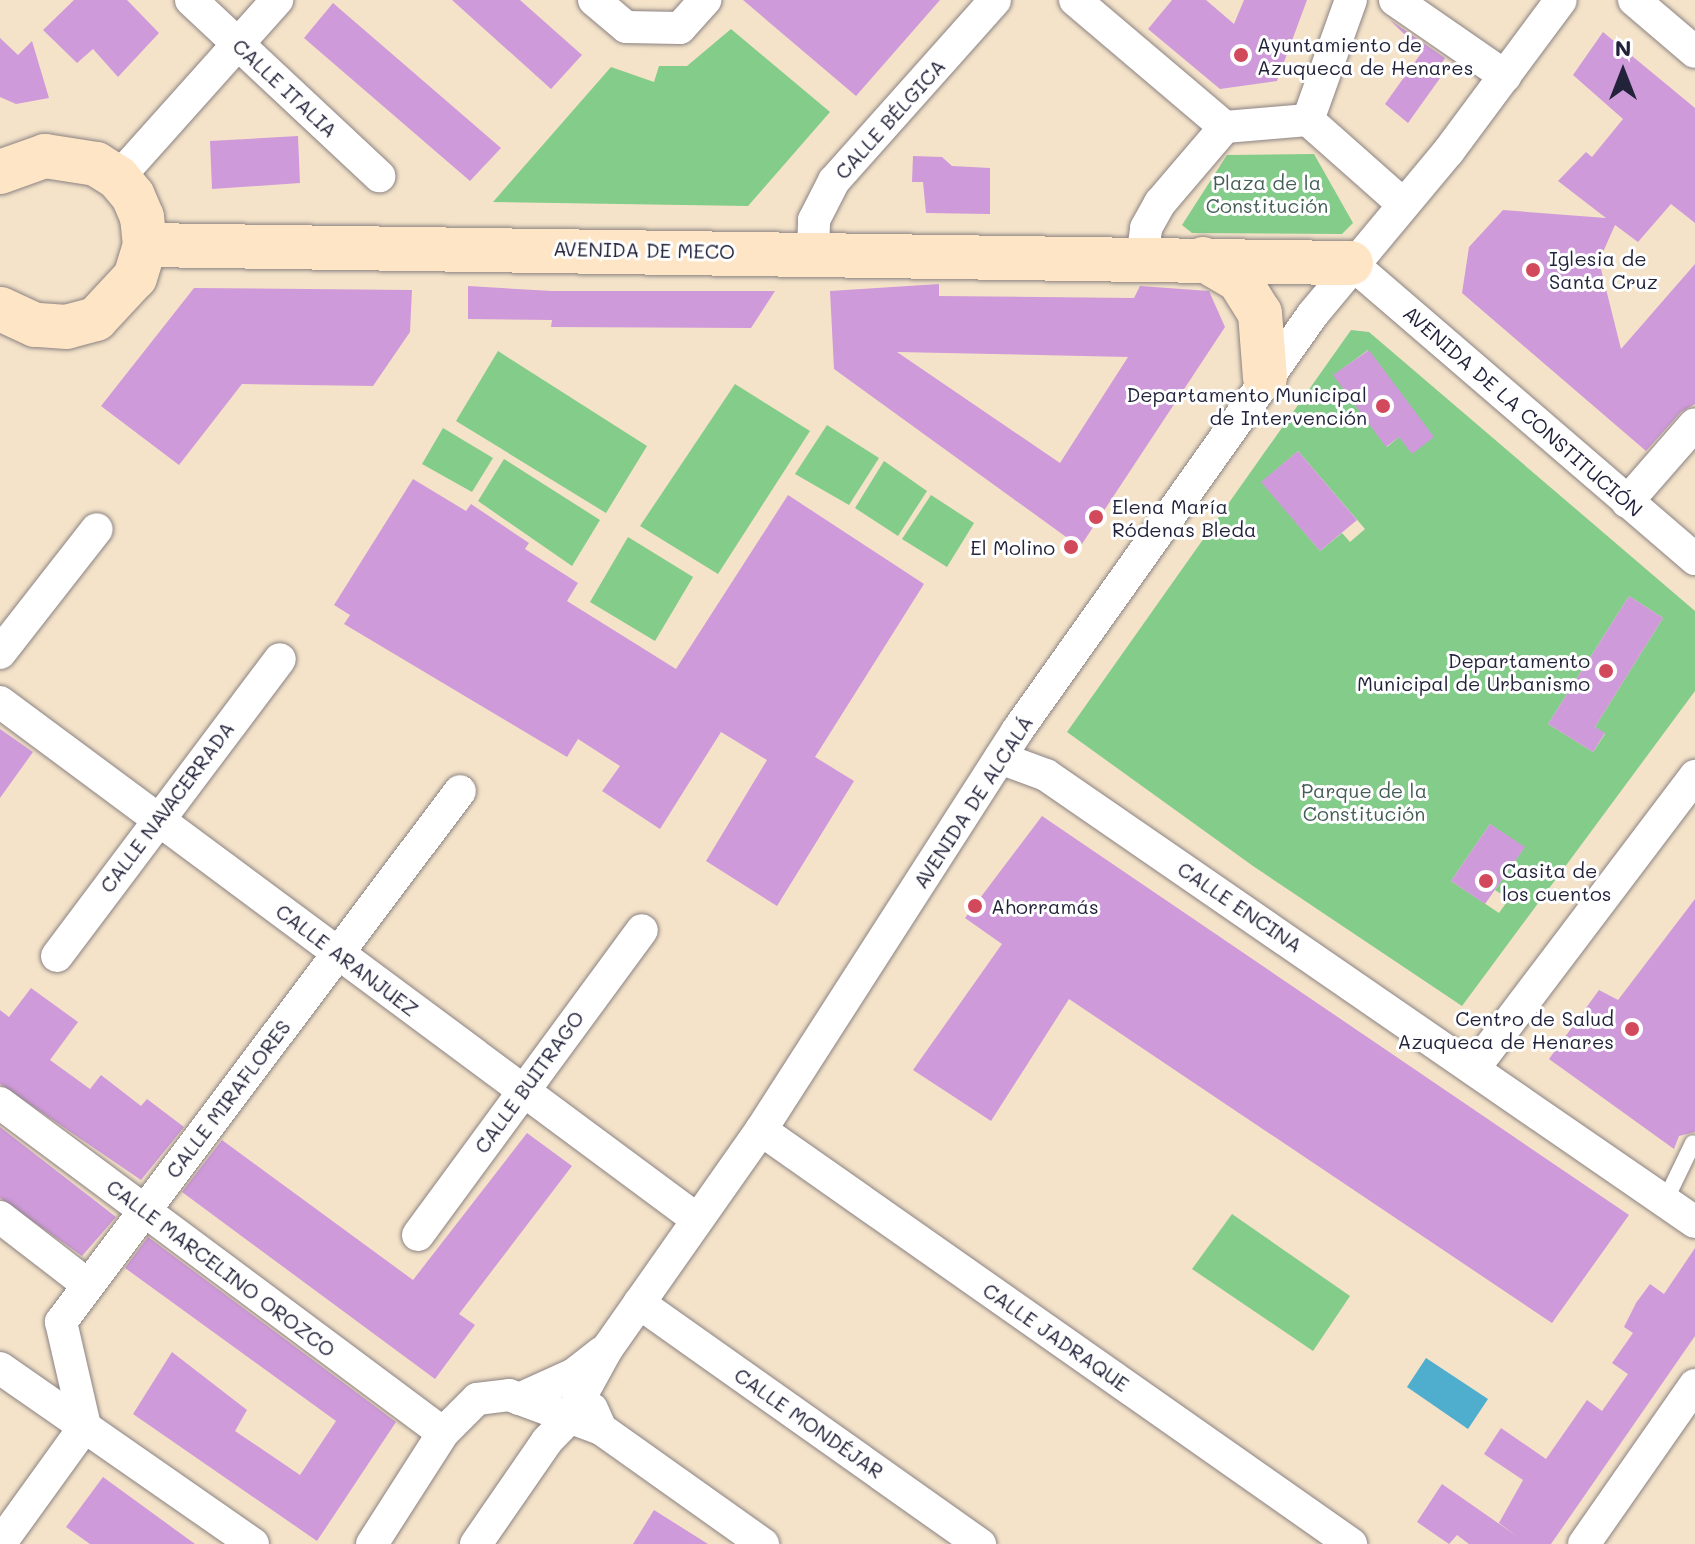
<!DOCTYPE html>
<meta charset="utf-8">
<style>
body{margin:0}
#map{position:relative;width:1695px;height:1544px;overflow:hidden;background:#f4e3c9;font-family:Mali,sans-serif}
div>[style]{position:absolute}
.green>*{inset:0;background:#83cc89}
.water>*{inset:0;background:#4fadcd}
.building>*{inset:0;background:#cf9ada}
.roads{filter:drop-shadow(0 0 2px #8b8282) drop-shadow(0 0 2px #8b8282)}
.lane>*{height:16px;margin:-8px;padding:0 8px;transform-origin:8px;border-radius:8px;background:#fff}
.street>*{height:32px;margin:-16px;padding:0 16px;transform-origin:16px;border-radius:16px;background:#fff}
.secondary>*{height:44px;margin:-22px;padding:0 22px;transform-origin:22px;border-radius:22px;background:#fee5c5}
.dots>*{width:22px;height:22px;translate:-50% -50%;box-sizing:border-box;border:4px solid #fff;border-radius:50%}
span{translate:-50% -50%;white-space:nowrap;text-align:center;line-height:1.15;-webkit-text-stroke:6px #fff;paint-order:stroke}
.poi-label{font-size:20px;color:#22223b}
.left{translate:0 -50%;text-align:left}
.right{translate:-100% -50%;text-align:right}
.street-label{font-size:20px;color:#22223b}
.park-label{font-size:20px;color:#445e56}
.north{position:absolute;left:1583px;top:32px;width:80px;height:80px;-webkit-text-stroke:6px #fff;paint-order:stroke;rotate:0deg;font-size:22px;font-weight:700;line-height:32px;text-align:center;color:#22223b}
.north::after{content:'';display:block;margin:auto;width:28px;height:36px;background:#22223b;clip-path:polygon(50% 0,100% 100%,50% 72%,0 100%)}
</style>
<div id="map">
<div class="green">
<div style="clip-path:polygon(731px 29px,830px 112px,748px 206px,493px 202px,611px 67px,654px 82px,659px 66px,687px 66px)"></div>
<div style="clip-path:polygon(1314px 154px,1353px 223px,1342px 234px,1192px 233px,1182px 225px,1227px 155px)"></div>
<div style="clip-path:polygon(evenodd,1351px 330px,1369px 332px,1695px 611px,1695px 691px,1462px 1006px,1253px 866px,1067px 732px,1351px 330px,1368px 350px,1399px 437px,1387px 447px,1334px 375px,1368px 350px,1351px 330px,1298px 451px,1365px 529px,1350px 542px,1342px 533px,1320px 551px,1262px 482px,1298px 451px,1351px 330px,1629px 596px,1663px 618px,1595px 727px,1605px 734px,1593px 752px,1548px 724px,1629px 596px,1351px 330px,1490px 824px,1524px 848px,1495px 890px,1509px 899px,1499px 913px,1451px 881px,1490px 824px)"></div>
<div style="clip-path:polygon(498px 351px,647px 446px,606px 513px,456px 421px)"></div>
<div style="clip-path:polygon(735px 384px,810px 431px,718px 574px,640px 526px)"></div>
<div style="clip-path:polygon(827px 425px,879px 458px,849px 505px,795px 474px)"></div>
<div style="clip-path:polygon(443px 428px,493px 458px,472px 492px,422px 464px)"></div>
<div style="clip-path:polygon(504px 459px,600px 520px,572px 566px,478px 501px)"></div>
<div style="clip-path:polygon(884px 461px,927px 491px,898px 536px,855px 508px)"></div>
<div style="clip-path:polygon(931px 495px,974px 523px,947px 567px,902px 539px)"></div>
<div style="clip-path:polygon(628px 537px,693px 577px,655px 641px,590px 602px)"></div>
<div style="clip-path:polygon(1232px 1214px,1350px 1296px,1313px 1351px,1192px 1269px)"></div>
</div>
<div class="water">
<div style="clip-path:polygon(1426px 1358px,1488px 1399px,1468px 1429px,1407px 1387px)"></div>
</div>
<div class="building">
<div style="clip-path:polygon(74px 0,127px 0,159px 33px,118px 77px,93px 49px,77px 63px,43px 30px)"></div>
<div style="clip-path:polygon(452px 0,520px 0,582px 55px,551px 89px)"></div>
<div style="clip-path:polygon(743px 0,940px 0,856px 96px)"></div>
<div style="clip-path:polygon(1172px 0,1206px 0,1234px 24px,1244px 0,1307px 0,1277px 81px,1220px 89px,1148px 29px)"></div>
<div style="clip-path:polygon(333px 3px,501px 148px,470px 181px,304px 38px)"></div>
<div style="clip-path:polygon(1390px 20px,1445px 58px,1442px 63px,1448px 67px,1408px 123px,1385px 104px,1422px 52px)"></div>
<div style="clip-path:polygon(1603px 32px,1695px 108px,1695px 223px,1671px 204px,1638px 242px,1615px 225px,1599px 261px,1621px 349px,1695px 264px,1695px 404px,1681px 412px,1646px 451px,1462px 293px,1469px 247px,1503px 210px,1606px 218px,1558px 181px,1586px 152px,1592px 157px,1623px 119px,1573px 75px)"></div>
<div style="clip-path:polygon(0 38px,18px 55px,32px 41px,49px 98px,16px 104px,0 97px)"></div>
<div style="clip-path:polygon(298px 136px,300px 183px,212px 189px,210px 141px)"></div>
<div style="clip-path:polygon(913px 156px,942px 157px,952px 166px,990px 168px,990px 214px,926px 213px,923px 182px,912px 182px)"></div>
<div style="clip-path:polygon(evenodd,939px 284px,939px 296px,1134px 298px,1140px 286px,1209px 291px,1225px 327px,1080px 547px,834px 369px,830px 291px,939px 284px,897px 352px,1128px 357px,1060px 463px,897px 352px)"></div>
<div style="clip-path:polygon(468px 286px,552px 291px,775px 291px,751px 328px,551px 327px,552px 320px,468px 319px)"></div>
<div style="clip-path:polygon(194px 288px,412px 290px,410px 332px,373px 386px,242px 384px,179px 465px,101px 406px)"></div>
<div style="clip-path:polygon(1369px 350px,1434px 437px,1412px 454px,1399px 437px,1386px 447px,1333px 375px)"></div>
<div style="clip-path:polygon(1298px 451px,1357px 520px,1320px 551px,1261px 482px)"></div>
<div style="clip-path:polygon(413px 479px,466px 511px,471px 504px,529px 543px,525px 549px,578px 583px,567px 601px,676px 669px,788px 495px,924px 584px,815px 757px,854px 781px,777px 906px,706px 861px,767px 760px,721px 732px,660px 829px,602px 791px,620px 766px,578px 739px,567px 757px,344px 624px,350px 615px,334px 605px)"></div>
<div style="clip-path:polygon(1629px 596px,1663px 618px,1595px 727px,1605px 733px,1593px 752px,1548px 724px)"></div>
<div style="clip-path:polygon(0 729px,33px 752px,0 798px)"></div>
<div style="clip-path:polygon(1042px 816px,1629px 1215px,1552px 1323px,1069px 999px,991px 1121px,913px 1070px,1002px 944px,965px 918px)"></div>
<div style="clip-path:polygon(1490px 824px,1525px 847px,1485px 904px,1451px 881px)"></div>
<div style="clip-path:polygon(1695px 899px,1695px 1132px,1679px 1136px,1674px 1149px,1549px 1059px,1599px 990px,1618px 1000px)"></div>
<div style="clip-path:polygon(31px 988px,78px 1022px,50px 1060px,90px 1089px,101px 1075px,141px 1106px,147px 1099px,184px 1127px,141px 1180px,0 1084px,0 1010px,9px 1017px)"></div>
<div style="clip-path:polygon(0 1127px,116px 1217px,82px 1256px,0 1198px)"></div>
<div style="clip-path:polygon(527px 1133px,572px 1166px,459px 1314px,475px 1325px,435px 1379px,182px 1192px,222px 1140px,413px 1280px)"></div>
<div style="clip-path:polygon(148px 1237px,396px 1422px,317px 1541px,133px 1414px,172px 1352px,247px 1410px,235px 1431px,300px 1475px,336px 1421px,125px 1268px)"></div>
<div style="clip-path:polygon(1695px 1248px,1695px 1336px,1551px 1544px,1469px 1544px,1457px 1535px,1449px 1544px,1417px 1522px,1442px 1484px,1518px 1537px,1499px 1523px,1523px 1480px,1484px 1454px,1501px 1428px,1546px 1459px,1587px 1400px,1602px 1411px,1628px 1374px,1612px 1363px,1633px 1333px,1624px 1327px,1636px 1303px,1650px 1284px,1664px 1294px)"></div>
<div style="clip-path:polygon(103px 1477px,195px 1544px,90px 1544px,66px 1527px)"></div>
<div style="clip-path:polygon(654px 1510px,708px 1544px,633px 1544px)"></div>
</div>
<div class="roads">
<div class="lane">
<div style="left:1665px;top:1201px;width:64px;rotate:-64.2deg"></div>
</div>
<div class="street">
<div style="left:191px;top:0;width:258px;rotate:43.1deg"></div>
<div style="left:594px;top:0;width:42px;rotate:40.2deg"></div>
<div style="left:626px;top:27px;width:54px;rotate:1.1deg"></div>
<div style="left:680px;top:28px;width:38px;rotate:-48deg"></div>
<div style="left:1075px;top:0;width:197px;rotate:40.3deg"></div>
<div style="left:1395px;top:0;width:134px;rotate:34.6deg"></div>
<div style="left:1634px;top:0;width:80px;rotate:40.4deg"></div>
<div style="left:1308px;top:120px;width:127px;rotate:-70.3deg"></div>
<div style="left:118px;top:178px;width:239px;rotate:-48.2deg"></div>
<div style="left:813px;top:252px;width:32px;rotate:-88deg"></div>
<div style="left:814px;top:220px;width:44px;rotate:-62.9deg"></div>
<div style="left:834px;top:181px;width:242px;rotate:-48.3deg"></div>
<div style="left:1142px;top:258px;width:30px;rotate:-82deg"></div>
<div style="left:1146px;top:228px;width:29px;rotate:-61deg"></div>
<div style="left:1160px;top:203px;width:100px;rotate:-49.5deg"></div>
<div style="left:1225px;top:127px;width:83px;rotate:-4.8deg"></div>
<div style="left:1308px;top:120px;width:127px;rotate:41.5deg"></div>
<div style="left:1351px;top:263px;width:454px;rotate:40.7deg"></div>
<div style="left:1627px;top:502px;width:103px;rotate:-48.9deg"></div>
<div style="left:0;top:653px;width:157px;rotate:-52deg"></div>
<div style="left:0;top:702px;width:866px;rotate:36.59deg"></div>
<div style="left:1000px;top:758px;width:49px;rotate:20.3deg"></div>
<div style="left:1046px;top:775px;width:788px;rotate:34.56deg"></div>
<div style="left:57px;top:956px;width:371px;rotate:-53.1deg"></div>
<div style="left:1475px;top:1067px;width:365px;rotate:-52.9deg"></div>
<div style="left:0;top:1103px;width:552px;rotate:36.68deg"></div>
<div style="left:761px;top:1130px;width:721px;rotate:35.06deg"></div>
<div style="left:0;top:1217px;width:111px;rotate:37.7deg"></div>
<div style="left:418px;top:1235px;width:378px;rotate:-53.7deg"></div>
<div style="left:639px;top:1303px;width:418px;rotate:35.3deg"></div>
<div style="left:0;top:1368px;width:308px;rotate:34.8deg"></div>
<div style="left:519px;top:1399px;width:60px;rotate:-24.4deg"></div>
<div style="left:574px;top:1374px;width:34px;rotate:-38deg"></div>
<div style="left:592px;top:1409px;width:22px;rotate:66deg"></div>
<div style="left:601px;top:1429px;width:199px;rotate:35.4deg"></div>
<div style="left:85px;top:1426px;width:107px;rotate:-103deg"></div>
<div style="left:61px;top:1322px;width:664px;rotate:-53.08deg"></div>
<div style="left:0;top:1544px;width:145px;rotate:-54.2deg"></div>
<div style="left:372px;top:1544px;width:132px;rotate:-57.4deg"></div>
<div style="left:443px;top:1433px;width:48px;rotate:-45deg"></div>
<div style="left:477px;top:1399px;width:32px;rotate:-7deg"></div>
<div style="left:509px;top:1395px;width:98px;rotate:20.3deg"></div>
<div style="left:476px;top:1544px;width:125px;rotate:-55.4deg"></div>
<div style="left:547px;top:1441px;width:32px;rotate:-46deg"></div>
<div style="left:569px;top:1418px;width:79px;rotate:-61.2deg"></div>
<div style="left:607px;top:1349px;width:268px;rotate:-54.9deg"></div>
<div style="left:761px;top:1130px;width:474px;rotate:-57.3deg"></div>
<div style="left:1017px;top:731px;width:511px;rotate:-54.63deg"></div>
<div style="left:1313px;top:314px;width:211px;rotate:-50.2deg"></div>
<div style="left:1448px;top:152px;width:189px;rotate:-53.4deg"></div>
<div style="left:1584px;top:1544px;width:194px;rotate:-55.1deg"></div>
</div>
<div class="secondary">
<div style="left:0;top:172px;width:48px;rotate:-19.6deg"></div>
<div style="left:45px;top:156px;width:52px;rotate:8.9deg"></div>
<div style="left:96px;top:164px;width:26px;rotate:32deg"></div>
<div style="left:118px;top:178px;width:23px;rotate:50deg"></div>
<div style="left:133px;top:196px;width:23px;rotate:67deg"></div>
<div style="left:142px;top:217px;width:28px;rotate:84deg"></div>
<div style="left:145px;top:245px;width:34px;rotate:107deg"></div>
<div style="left:135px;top:277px;width:57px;rotate:132.9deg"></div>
<div style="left:96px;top:319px;width:30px;rotate:165deg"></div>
<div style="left:67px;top:327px;width:32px;rotate:-176deg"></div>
<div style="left:35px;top:325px;width:38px;rotate:-155deg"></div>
<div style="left:145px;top:245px;width:1206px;rotate:0.86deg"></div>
<div style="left:1203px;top:259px;width:42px;rotate:30.3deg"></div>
<div style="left:1239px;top:280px;width:39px;rotate:58deg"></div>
<div style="left:1260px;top:313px;width:65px;rotate:85.6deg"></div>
</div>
</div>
<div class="dots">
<div style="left:1241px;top:55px;background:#d1495b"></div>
<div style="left:1533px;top:270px;background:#d1495b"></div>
<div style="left:1383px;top:406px;background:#d1495b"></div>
<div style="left:1096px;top:517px;background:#d1495b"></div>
<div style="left:1071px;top:547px;background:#d1495b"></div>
<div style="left:1606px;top:671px;background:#d1495b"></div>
<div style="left:1486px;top:881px;background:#d1495b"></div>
<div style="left:975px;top:906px;background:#d1495b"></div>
<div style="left:1632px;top:1029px;background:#d1495b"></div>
</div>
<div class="poi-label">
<span class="left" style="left:1257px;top:56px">Ayuntamiento de<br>Azuqueca de Henares</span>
<span class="left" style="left:1549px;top:270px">Iglesia de<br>Santa Cruz</span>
<span class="right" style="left:1367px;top:406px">Departamento Municipal<br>de Intervención</span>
<span class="left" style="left:1112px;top:518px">Elena María<br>Ródenas Bleda</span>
<span class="right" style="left:1055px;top:547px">El Molino</span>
<span class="right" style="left:1590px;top:672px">Departamento<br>Municipal de Urbanismo</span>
<span class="left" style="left:1502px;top:882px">Casita de<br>los cuentos</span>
<span class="left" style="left:991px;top:906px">Ahorramás</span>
<span class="right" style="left:1614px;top:1030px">Centro de Salud<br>Azuqueca de Henares</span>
</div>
<div class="street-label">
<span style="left:285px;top:88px;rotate:43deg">CALLE ITALIA</span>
<span style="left:890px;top:119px;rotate:-48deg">CALLE BÉLGICA</span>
<span style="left:644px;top:250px;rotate:1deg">AVENIDA DE MECO</span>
<span style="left:1523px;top:411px;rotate:41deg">AVENIDA DE LA CONSTITUCIÓN</span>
<span style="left:973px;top:802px;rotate:-57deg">AVENIDA DE ALCALÁ</span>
<span style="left:167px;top:807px;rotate:-53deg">CALLE NAVACERRADA</span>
<span style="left:1240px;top:907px;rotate:34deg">CALLE ENCINA</span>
<span style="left:347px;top:960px;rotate:37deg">CALLE ARANJUEZ</span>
<span style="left:529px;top:1082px;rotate:-54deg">CALLE BUITRAGO</span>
<span style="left:228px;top:1099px;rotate:-53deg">CALLE MIRAFLORES</span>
<span style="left:221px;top:1268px;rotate:37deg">CALLE MARCELINO OROZCO</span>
<span style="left:1056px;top:1337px;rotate:35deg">CALLE JADRAQUE</span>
<span style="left:809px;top:1423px;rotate:35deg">CALLE MONDÉJAR</span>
</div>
<div class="park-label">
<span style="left:1267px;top:194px">Plaza de la<br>Constitución</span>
<span style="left:1364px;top:802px">Parque de la<br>Constitución</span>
</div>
<div class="north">N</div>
</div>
